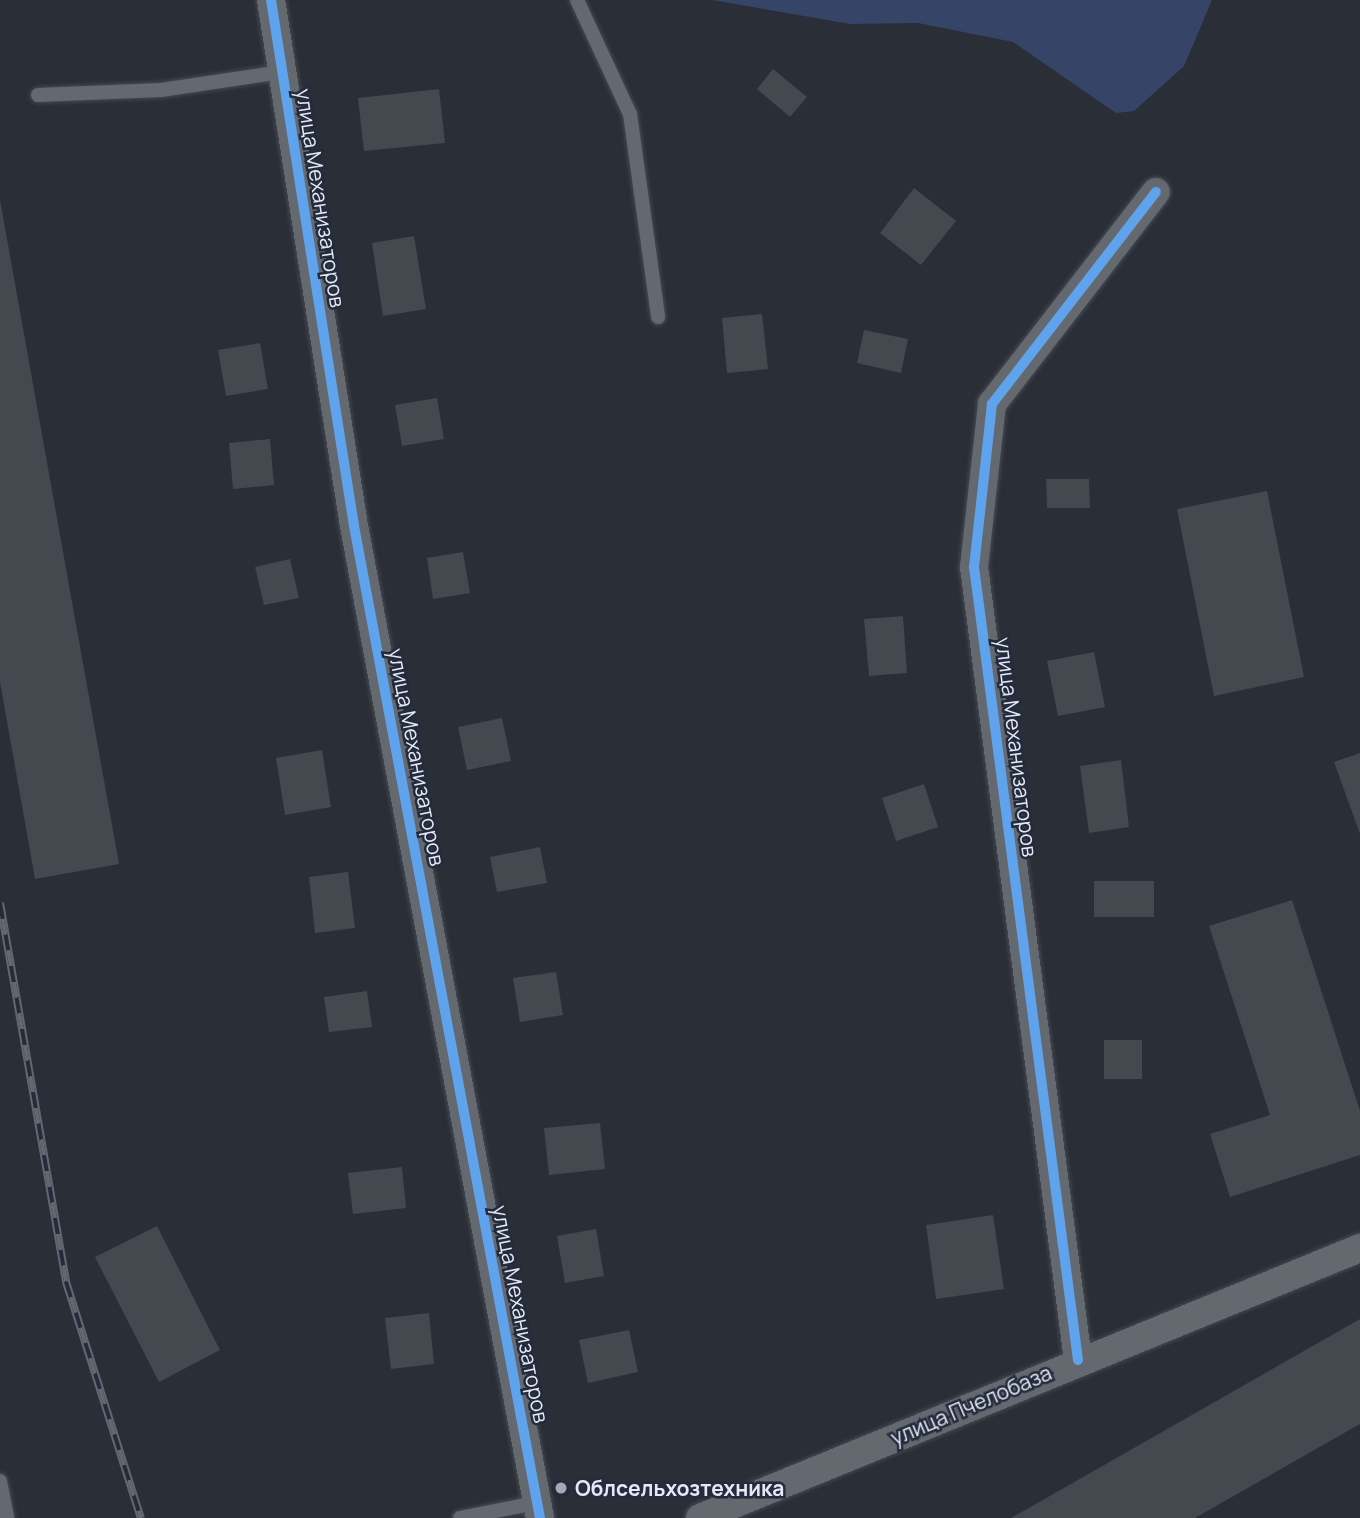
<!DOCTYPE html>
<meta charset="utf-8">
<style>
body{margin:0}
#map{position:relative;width:1360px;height:1518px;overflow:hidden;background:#2a2e37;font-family:Manrope,sans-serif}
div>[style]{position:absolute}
.green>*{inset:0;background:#364467}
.building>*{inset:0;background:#44484f}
.roads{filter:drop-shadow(0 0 2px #464952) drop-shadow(0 0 2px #464952)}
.lane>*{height:14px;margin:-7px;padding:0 7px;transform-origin:7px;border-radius:7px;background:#64686f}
.street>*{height:28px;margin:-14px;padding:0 14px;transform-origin:14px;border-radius:14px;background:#64686f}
.rail>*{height:8px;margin-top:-4px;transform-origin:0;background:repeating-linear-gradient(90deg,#242b3d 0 16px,#64676e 0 32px);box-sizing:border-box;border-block:2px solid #64676e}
.cycleway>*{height:10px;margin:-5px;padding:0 5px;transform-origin:5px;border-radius:5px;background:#60a3ed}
.dots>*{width:19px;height:19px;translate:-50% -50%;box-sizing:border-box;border:4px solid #242b3d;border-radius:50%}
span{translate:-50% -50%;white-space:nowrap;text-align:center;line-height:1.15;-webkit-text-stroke:5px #242b3d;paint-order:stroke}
.street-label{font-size:21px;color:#e4e9f5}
.poi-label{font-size:21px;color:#e4e9f5;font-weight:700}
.left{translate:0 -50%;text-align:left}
</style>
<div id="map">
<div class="green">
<div style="clip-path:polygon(712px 0,1212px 0,1184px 66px,1134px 111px,1116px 113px,1013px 42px,918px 23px,850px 24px)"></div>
</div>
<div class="building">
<div style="clip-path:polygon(773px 69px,807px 97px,790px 117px,757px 89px)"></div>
<div style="clip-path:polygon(439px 89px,445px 143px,364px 151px,358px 98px)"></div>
<div style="clip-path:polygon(914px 188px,956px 221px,921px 265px,880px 233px)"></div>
<div style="clip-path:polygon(0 200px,119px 864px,35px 879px,0 682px)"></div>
<div style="clip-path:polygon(414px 236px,426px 309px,383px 316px,372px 243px)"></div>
<div style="clip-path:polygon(762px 314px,768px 369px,727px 373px,722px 318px)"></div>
<div style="clip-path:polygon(864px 330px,908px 339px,901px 373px,857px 363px)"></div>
<div style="clip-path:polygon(260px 343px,268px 389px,226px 396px,218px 350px)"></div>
<div style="clip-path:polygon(437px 398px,444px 439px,402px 446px,395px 405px)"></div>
<div style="clip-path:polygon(270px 439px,274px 485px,233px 489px,229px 443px)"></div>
<div style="clip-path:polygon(1046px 479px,1089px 479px,1090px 508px,1047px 508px)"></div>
<div style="clip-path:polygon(1267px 491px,1304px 677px,1214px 696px,1177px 509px)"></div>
<div style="clip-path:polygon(463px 552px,470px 593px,433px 599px,427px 558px)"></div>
<div style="clip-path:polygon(290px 559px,299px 598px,264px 605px,255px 567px)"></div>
<div style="clip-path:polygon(903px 616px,907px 673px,869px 676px,864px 619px)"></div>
<div style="clip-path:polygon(1094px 652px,1105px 707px,1058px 716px,1047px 661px)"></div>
<div style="clip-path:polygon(502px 718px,511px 761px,467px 770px,458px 727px)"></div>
<div style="clip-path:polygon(322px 750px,331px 807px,285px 815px,276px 758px)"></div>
<div style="clip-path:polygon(1360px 753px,1360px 834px,1334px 762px)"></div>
<div style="clip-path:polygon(1121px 760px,1129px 827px,1089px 833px,1080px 766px)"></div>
<div style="clip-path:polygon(924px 784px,938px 827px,896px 841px,882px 798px)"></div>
<div style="clip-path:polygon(540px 847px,547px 883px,497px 892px,490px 857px)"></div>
<div style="clip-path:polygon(348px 872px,355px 928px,315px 933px,309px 877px)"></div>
<div style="clip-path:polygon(1094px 881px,1154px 881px,1154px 917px,1094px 917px)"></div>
<div style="clip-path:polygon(1292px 900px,1360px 1111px,1360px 1155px,1230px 1197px,1210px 1134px,1270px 1115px,1209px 926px)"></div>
<div style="clip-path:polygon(556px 972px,563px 1015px,520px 1022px,513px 978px)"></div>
<div style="clip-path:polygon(367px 991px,372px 1027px,329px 1032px,324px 997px)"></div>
<div style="clip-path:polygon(1104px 1040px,1142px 1040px,1142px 1079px,1104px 1079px)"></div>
<div style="clip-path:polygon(600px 1123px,605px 1169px,549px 1175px,544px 1128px)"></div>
<div style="clip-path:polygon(402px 1167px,406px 1208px,353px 1214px,348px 1173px)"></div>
<div style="clip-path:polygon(993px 1215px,1004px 1289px,936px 1299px,926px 1225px)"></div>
<div style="clip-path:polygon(157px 1226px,220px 1350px,159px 1382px,95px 1257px)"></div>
<div style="clip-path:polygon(596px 1229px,604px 1276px,565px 1283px,557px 1236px)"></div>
<div style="clip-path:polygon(429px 1313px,434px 1364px,391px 1369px,385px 1318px)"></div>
<div style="clip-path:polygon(1360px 1319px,1360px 1424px,1195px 1518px,1011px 1518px)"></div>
<div style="clip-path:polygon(629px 1330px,638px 1372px,588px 1383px,579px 1340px)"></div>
</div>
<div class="roads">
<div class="lane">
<div style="left:577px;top:0;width:126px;rotate:65.1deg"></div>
<div style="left:630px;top:114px;width:205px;rotate:82.1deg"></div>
<div style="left:38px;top:95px;width:123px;rotate:-2.3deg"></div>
<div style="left:161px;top:90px;width:121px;rotate:-8.5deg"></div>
<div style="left:0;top:1481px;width:38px;rotate:79deg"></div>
<div style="left:460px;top:1518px;width:77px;rotate:-11.2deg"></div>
</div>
<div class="street">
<div style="left:271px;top:0;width:533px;rotate:81.03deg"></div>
<div style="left:354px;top:526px;width:1009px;rotate:79.38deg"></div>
<div style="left:1078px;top:1360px;width:800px;rotate:-97.47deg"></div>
<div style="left:974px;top:567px;width:164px;rotate:-83.7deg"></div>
<div style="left:992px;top:404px;width:268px;rotate:-52.3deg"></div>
<div style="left:700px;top:1518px;width:713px;rotate:-22.25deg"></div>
</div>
</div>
<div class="rail">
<div style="left:0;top:903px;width:385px;rotate:80.1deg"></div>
<div style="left:66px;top:1282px;width:248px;rotate:72.4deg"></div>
</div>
<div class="cycleway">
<div style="left:271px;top:0;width:533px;rotate:81.03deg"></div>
<div style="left:354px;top:526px;width:1009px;rotate:79.38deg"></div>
<div style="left:1078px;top:1360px;width:800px;rotate:-97.47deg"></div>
<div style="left:974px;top:567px;width:164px;rotate:-83.7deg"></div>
<div style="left:992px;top:404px;width:268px;rotate:-52.3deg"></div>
</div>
<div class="dots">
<div style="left:561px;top:1488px;background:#a3a8b2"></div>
</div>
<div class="street-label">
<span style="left:321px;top:198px;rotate:81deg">улица Механизаторов</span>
<span style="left:1017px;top:747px;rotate:83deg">улица Механизаторов</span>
<span style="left:417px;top:757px;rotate:79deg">улица Механизаторов</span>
<span style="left:521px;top:1314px;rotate:79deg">улица Механизаторов</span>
<span style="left:971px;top:1405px;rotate:-23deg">улица Пчелобаза</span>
</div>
<div class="poi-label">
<span class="left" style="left:575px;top:1488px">Облсельхозтехника</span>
</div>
</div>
